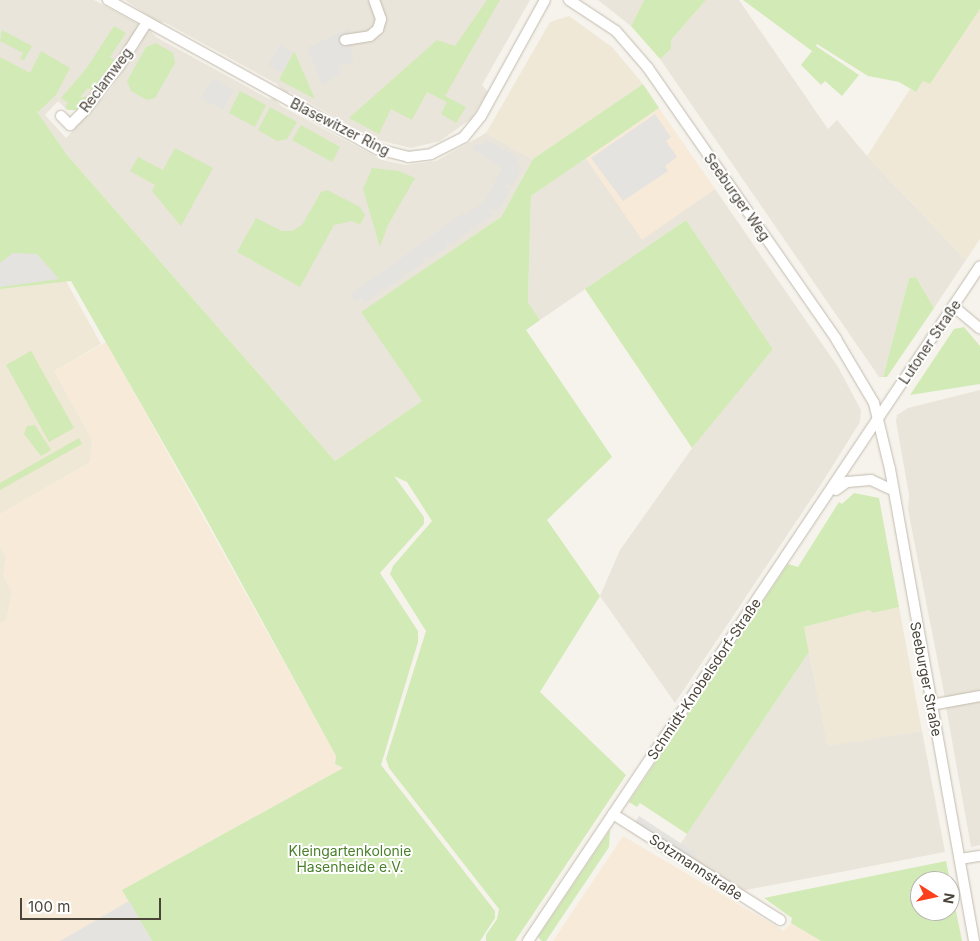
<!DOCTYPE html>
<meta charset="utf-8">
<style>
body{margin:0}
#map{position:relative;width:980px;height:941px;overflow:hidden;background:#f6f3ec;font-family:Inter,sans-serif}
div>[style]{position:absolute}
.residential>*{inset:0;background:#eae5da}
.commercial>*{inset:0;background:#f7ead8}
.education>*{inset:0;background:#efe8d6}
.green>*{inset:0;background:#d2eab5}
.parking>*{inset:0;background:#e5e3e0}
.roads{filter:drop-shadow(0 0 1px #c2bbae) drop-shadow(0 0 1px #c2bbae)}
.minor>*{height:10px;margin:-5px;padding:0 5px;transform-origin:5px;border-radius:5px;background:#fff}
span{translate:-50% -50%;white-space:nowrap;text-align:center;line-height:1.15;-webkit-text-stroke:4px #fff;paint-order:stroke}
.street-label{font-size:14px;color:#4b4439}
.park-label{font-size:14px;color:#4a7f2a}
.north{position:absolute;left:910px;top:871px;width:50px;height:50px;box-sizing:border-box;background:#fff;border:1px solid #b7b4b0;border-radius:50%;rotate:100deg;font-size:14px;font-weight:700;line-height:20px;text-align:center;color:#4b4439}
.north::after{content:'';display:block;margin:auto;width:18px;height:22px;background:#fc3f1d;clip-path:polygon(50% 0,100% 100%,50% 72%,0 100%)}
.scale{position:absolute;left:20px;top:898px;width:141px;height:22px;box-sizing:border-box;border:2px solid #4b4439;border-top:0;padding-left:6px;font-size:15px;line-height:18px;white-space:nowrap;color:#4b4439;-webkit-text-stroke:4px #fff;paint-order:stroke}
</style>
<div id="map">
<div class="residential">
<div style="clip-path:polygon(0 0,94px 0,138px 24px,136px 32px,114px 63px,77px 109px,67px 110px,58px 101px,45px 115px,66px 138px,110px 90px,142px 42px,143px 36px,150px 30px,156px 37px,269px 99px,274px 98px,281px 106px,382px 160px,406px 165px,436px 161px,486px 133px,533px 159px,501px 217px,362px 312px,422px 401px,335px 461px,67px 155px,36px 110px,0 80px)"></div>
<div style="clip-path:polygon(125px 0,530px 0,482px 85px,488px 92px,471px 119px,440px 141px,411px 148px,374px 139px,290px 92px,284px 93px,277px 84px,164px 22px,159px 23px)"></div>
<div style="clip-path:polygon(598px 0,644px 0,631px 26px)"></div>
<div style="clip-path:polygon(706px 0,739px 0,828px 129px,837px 120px,867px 156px,966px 260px,934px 308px,916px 277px,909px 278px,883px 377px,879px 377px,660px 59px,671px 49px,671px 40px)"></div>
<div style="clip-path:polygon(586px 158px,642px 239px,715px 189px,838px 367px,861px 410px,860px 422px,822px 483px,675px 703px,600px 596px,620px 550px,710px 423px,773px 349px,686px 220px,540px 320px,528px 302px,531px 196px)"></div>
<div style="clip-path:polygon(980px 390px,980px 691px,945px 698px,908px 510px,909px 495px,896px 421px,897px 415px,908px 408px)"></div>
<div style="clip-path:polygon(809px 652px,828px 745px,922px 731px,945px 852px,741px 891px,677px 849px)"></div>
<div style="clip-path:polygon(980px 701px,980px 845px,971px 847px,946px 707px)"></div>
</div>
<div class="commercial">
<div style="clip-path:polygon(659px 108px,715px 189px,642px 240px,586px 158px)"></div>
<div style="clip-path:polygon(106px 342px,336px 756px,335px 764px,343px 768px,122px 890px,152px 941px,0 941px,0 623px,6px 619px,12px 592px,3px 576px,6px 557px,0 546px,0 514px,90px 462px,92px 440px,54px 371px)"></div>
<div style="clip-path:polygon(623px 836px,784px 931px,791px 923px,821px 941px,553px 941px)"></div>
</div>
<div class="education">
<div style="clip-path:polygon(980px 9px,980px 239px,966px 260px,867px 156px,910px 89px,916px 92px,923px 81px,930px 84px)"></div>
<div style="clip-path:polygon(569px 16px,612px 47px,643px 84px,533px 159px,486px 133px,550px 22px)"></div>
<div style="clip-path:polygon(66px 281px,101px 344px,54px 371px,92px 440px,90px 462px,0 514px,0 289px)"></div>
<div style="clip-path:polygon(0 546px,6px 557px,3px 576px,12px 592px,6px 620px,0 623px)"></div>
<div style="clip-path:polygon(899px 607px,922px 731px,828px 746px,804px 627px,869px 610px,873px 613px)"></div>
</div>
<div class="green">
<div style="clip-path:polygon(487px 0,500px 0,445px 96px,466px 107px,456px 123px,441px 114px,447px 102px,427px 92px,412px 120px,391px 109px,379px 134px,349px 118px,437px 40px,455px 46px)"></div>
<div style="clip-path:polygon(644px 0,706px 0,671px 40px,671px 49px,660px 59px,631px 26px)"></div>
<div style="clip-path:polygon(743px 0,980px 0,980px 9px,930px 84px,923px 81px,916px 92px,899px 82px,868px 76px,817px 44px,816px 46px,859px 75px,842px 96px,825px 81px,821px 85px,801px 65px,812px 51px)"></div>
<div style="clip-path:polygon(114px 26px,126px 33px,110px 57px,115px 60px,92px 90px,88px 88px,80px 97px,88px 97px,76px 110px,68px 110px,65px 107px,68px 103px,61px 98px,86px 69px)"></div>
<div style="clip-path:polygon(2px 30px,32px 46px,24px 60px,20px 59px,23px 53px,0 41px)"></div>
<div style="clip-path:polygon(156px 43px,173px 53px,175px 63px,155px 98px,147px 100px,131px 91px,127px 81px,146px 47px)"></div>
<div style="clip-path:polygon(41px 51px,70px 68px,56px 95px,38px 112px,36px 110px,67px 155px,335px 461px,422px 401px,361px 312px,501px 217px,533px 159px,643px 84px,659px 108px,531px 196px,528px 302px,540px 320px,526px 330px,612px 457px,547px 520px,600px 596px,540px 692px,626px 775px,515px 941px,486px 941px,486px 935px,497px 919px,499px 909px,389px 768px,386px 759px,426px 631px,390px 574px,393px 566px,432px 521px,407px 482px,394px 476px,424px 517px,424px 524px,380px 573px,418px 631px,418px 642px,381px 765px,495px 911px,495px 918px,480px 941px,152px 941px,122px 890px,343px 768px,335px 764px,336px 756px,202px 511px,71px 281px,0 289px,0 57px,30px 73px)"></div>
<div style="clip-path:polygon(294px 51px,315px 99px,279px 80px)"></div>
<div style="clip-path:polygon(240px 91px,266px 105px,255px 127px,229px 113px)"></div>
<div style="clip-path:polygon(270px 107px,297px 122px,287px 139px,277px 141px,258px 130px)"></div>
<div style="clip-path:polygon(301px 125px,340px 147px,332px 162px,292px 140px)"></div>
<div style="clip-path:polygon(175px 148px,213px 168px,181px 226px,152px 191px,155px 185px,130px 171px,138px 157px,163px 170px)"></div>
<div style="clip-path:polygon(372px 168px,399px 171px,415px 178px,388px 225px,380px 247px,363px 189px)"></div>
<div style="clip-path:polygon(327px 190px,360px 207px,365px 215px,360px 225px,352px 221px,334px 225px,300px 287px,237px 252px,256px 218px,282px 231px,292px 231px,302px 225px,321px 192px)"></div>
<div style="clip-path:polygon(686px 220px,773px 349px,692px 448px,585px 289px)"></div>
<div style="clip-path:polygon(916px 277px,934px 308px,887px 377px,883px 377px,909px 278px)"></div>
<div style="clip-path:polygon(964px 327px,980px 346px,980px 384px,910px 395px,954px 329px)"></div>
<div style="clip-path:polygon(31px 351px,74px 428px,49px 442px,6px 365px)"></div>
<div style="clip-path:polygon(35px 425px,51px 450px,41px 456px,24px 434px,27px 426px)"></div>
<div style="clip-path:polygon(79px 438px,82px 444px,0 490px,0 483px)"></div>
<div style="clip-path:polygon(854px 493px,879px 498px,899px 607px,873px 613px,869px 610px,804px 627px,809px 652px,687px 834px,640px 803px,637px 807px,629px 802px,788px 564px,798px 567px,839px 502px,842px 504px)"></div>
<div style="clip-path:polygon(610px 830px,609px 847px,546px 941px,542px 941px,538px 937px)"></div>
<div style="clip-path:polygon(evenodd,946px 861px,962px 941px,821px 941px,791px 923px,792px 918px,764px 898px,946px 861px,920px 881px,950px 881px,950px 911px,920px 911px,920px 881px)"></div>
</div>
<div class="parking">
<div style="clip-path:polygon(349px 28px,353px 63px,340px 66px,341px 73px,322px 85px,307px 48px)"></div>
<div style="clip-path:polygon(280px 44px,293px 52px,283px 73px,268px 65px)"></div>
<div style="clip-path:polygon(212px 78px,234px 90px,223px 110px,201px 98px)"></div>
<div style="clip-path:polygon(655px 114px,671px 137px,666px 141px,677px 157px,665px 166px,668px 171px,623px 201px,591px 158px)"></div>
<div style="clip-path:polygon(486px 140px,501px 148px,500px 155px,504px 149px,519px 158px,516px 164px,522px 168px,512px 186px,504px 184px,510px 189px,499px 210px,490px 209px,493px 215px,473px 229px,468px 223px,470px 230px,450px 245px,446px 239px,448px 246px,428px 260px,421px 255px,425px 262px,408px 274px,403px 268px,405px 275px,385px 290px,378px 285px,382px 291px,365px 303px,361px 298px,356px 301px,350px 295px,463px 213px,465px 215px,484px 202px,502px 168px,472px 149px,476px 144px,482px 146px)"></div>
<div style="clip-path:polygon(13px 253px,37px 254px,59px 279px,0 287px,0 263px)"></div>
<div style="clip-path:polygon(639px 816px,697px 854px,693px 860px,635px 822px)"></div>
<div style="clip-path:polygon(129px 901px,152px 941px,60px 941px)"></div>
</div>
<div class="roads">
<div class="minor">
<div style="left:108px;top:0;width:308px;rotate:29deg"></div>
<div style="left:377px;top:149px;width:32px;rotate:14deg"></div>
<div style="left:408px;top:157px;width:23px;rotate:-7deg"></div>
<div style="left:431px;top:154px;width:37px;rotate:-27deg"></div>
<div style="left:464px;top:137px;width:27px;rotate:-51deg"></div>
<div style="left:481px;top:116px;width:132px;rotate:-61.1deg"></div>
<div style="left:569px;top:0;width:56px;rotate:33.4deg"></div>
<div style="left:616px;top:31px;width:49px;rotate:49.1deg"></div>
<div style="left:648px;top:68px;width:330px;rotate:55.2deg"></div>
<div style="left:836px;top:339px;width:74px;rotate:59.3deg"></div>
<div style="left:874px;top:403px;width:68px;rotate:76.4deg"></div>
<div style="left:890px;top:469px;width:479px;rotate:79.9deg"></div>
<div style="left:345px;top:40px;width:25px;rotate:-9deg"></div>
<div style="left:370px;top:36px;width:11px;rotate:-41deg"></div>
<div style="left:378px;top:29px;width:10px;rotate:-73deg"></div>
<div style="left:381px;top:19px;width:20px;rotate:-110deg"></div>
<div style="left:61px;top:116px;width:13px;rotate:45deg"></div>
<div style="left:70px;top:125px;width:21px;rotate:-45deg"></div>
<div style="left:85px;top:110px;width:56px;rotate:-52.3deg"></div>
<div style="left:119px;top:66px;width:52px;rotate:-57.5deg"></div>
<div style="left:953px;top:306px;width:35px;rotate:40deg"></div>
<div style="left:836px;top:490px;width:14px;rotate:-36deg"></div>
<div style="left:847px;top:482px;width:24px;rotate:-5deg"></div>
<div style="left:871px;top:480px;width:23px;rotate:25deg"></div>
<div style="left:931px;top:705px;width:50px;rotate:-10.4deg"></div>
<div style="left:613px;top:814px;width:198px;rotate:32.4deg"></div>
<div style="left:960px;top:859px;width:20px;rotate:-9deg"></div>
<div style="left:528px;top:941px;width:812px;rotate:-56.19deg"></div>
</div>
</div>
<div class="street-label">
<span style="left:106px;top:80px;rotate:-53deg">Reclamweg</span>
<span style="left:340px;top:127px;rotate:27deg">Blasewitzer Ring</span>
<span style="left:737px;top:197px;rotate:55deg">Seeburger Weg</span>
<span style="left:930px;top:342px;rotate:-56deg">Lutoner Straße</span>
<span style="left:704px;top:679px;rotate:-56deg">Schmidt-Knobelsdorf-Straße</span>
<span style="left:926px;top:679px;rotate:79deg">Seeburger Straße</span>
<span style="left:696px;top:867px;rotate:33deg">Sotzmannstraße</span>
</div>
<div class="park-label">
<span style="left:350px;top:859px">Kleingartenkolonie<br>Hasenheide e.V.</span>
</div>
<div class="north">N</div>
<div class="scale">100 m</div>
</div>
